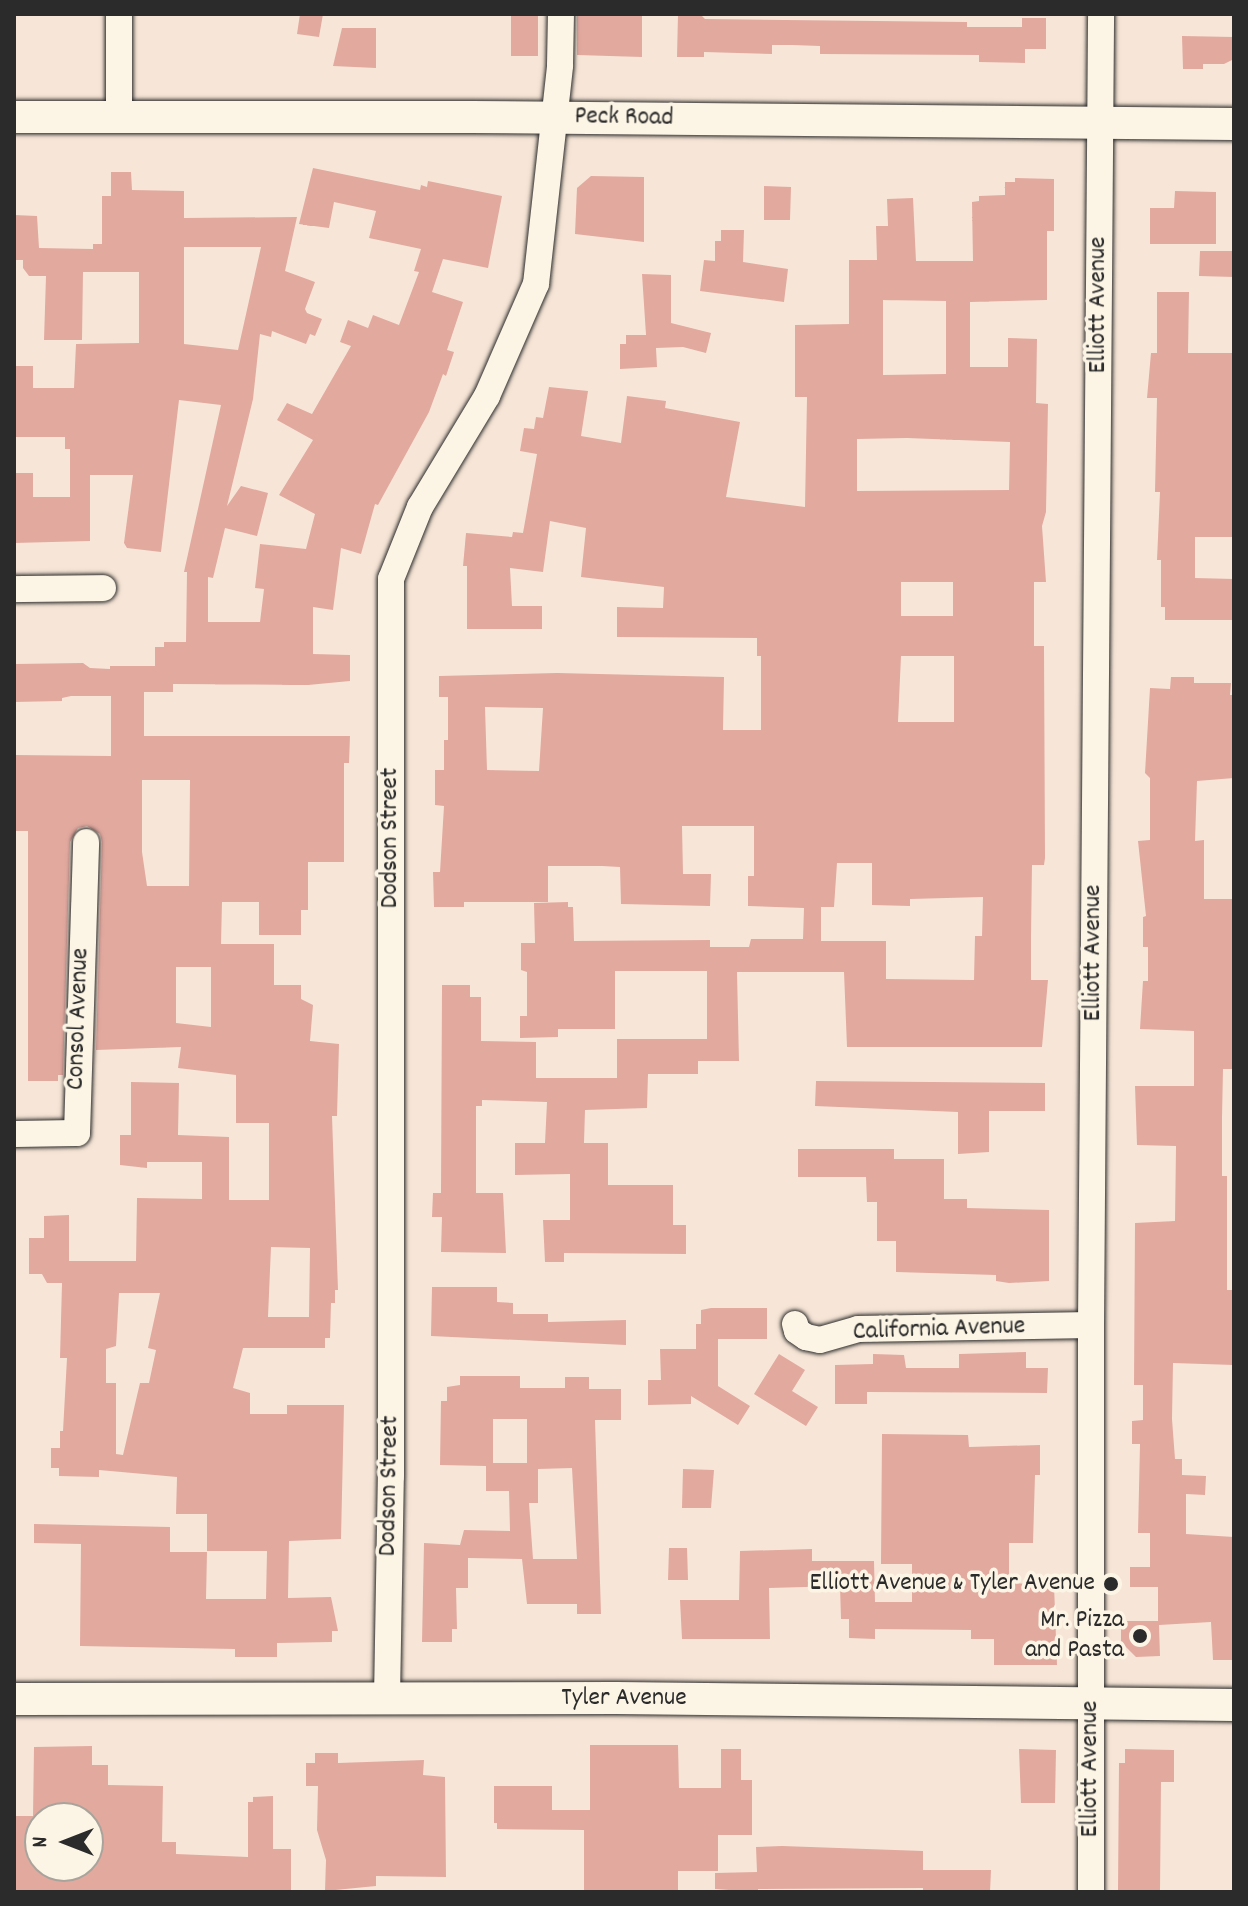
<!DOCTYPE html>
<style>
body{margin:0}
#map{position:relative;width:1248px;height:1906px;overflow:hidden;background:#f7e6d7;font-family:Dekko,sans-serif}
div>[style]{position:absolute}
.building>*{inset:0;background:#e2a99f}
.roads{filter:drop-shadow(0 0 2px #2b2b2b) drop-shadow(0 0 2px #2b2b2b)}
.minor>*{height:26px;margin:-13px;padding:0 13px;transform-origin:13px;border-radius:13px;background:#fcf5e5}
.major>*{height:32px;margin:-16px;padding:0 16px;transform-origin:16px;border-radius:16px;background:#fcf5e5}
.dots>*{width:22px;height:22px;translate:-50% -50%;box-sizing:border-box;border:4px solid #fcf5e5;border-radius:50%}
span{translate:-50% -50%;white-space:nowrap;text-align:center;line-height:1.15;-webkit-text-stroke:7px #fcf5e5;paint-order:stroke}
.street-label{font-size:26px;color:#2b2b2b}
.poi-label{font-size:26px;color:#2b2b2b}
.right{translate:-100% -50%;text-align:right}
.frame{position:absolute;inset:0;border:16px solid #2b2b2b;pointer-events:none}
.north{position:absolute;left:24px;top:1802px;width:80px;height:80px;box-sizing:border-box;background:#fcf5e5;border:2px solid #a8a49b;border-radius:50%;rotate:270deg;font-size:22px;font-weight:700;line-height:32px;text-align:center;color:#2b2b2b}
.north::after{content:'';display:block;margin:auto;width:28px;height:36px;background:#2b2b2b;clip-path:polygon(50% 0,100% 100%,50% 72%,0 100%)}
</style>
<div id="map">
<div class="building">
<div style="clip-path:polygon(300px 14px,323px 14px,319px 37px,297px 34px)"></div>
<div style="clip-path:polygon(511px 14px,538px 14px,538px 56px,511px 56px)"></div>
<div style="clip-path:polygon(577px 14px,642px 14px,642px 57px,577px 55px)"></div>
<div style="clip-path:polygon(678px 14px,700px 14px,705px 19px,967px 22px,967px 27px,1022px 27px,1022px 18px,1046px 18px,1046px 49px,1025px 49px,1025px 63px,979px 62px,979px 55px,820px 54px,820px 46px,792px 45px,772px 45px,772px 54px,704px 52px,704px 57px,677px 57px)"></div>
<div style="clip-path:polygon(342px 28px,376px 28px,376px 68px,333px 66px)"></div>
<div style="clip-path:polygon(1182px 36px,1234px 37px,1234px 59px,1224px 64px,1203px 64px,1203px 69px,1183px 69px)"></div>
<div style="clip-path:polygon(evenodd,313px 168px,420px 190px,421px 185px,427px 187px,428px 181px,502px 196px,488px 268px,443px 259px,432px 292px,463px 302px,447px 350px,454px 352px,446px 376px,443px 374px,429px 412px,378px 505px,375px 504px,361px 554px,341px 548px,333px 610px,313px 607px,313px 654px,350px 655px,350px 681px,308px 685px,173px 684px,173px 692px,144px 692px,144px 736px,350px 736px,349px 763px,344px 763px,344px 862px,308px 862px,308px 910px,301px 910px,301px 935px,259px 935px,259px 902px,222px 902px,221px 944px,274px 944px,274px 985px,301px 985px,301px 999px,313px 1005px,310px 1041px,339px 1044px,337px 1116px,332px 1116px,338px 1290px,335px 1290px,335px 1303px,331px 1303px,330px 1338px,325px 1338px,325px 1348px,243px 1348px,233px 1388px,250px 1393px,250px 1414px,287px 1414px,287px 1405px,344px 1405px,341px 1539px,289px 1541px,288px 1598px,331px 1597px,338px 1631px,332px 1631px,332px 1642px,277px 1643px,277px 1657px,235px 1657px,235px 1649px,80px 1646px,81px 1544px,34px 1543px,34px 1524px,170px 1527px,170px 1552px,207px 1552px,206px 1599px,266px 1599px,267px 1551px,207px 1551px,207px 1514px,176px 1514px,177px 1477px,99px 1470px,99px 1477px,59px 1476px,59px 1468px,51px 1468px,51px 1448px,60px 1448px,60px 1431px,63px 1431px,67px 1358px,60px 1358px,62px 1283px,47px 1283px,42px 1274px,29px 1274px,29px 1238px,44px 1238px,44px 1216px,69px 1215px,69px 1261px,136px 1261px,137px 1198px,202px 1199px,202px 1162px,147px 1162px,147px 1168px,120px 1165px,120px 1135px,131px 1135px,131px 1082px,179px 1083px,178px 1135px,229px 1137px,229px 1200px,269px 1200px,269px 1123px,236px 1123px,236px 1075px,178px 1068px,181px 1047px,96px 1050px,102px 842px,100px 834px,87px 826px,78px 828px,70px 842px,63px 1075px,58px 1075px,58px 1081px,28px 1081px,28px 831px,14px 831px,14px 755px,111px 756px,111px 696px,71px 696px,62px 698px,62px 701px,14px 702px,14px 664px,83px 663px,90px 668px,110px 669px,110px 666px,155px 666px,155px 647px,164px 647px,164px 642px,186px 642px,187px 572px,184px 572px,221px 405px,179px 400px,161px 552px,127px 548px,124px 543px,133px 475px,90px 475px,90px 541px,14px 543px,14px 473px,33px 473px,33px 497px,70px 497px,70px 449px,65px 449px,65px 437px,14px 437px,14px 366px,33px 366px,33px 388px,74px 388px,76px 344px,139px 343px,139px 272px,83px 272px,82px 340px,44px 340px,46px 276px,29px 276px,23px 268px,23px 260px,14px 260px,14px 215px,37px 216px,39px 248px,93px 249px,93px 244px,102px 244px,102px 196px,111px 196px,111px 172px,131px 172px,132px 190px,184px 191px,184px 218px,297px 217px,285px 271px,315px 282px,305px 309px,307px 313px,322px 319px,315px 336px,310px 334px,306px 344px,272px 331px,271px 337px,260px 334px,253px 399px,227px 506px,241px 486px,268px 493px,257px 536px,225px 528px,213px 578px,208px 577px,208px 622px,260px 622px,264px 589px,255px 588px,260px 544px,306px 549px,315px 514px,279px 495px,313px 440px,277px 420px,287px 403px,312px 414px,351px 346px,340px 342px,348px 320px,368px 328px,373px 315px,399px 325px,419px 272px,414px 271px,421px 249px,369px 238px,376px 211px,334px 202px,329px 228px,299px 224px,313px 168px,184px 247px,261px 247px,238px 350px,184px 344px,184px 247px,313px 168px,142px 780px,190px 780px,189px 886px,147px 886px,142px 852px,142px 780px,313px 168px,176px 967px,211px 967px,211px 1027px,176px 1023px,176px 967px,313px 168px,271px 1247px,310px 1248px,309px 1317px,268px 1317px,271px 1247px,313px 168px,119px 1293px,160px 1293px,148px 1348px,156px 1350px,149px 1383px,140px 1383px,123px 1455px,116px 1454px,116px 1383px,106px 1383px,106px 1349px,116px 1346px,119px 1293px)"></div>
<div style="clip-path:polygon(591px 176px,644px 177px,644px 242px,575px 234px,577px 188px)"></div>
<div style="clip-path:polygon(evenodd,1015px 178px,1054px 179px,1054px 231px,1047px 231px,1047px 300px,970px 302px,970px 367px,1008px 367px,1008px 338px,1037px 339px,1036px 403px,1048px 404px,1046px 512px,1042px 526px,1046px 582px,1034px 582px,1034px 646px,1044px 646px,1045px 858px,1044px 865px,1032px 865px,1031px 937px,1031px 980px,1048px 980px,1042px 1047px,847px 1047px,844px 972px,737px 972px,739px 1061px,698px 1061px,698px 1074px,648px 1074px,647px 1108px,585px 1110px,584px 1143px,608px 1143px,608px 1185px,673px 1185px,673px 1225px,686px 1225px,686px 1254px,564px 1253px,564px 1262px,545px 1262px,543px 1220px,570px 1220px,570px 1174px,515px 1175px,515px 1143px,545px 1143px,547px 1102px,482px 1100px,482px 1106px,476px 1106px,476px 1193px,503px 1193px,506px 1253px,441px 1252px,442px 1217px,432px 1217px,433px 1193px,441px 1193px,442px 985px,470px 985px,470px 997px,481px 997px,481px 1041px,536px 1042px,536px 1078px,617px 1078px,617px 1039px,707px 1039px,707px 971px,615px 971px,615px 1029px,558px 1029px,558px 1037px,520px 1038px,520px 1016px,527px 1016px,527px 972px,521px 970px,521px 943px,535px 943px,534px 903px,568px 902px,568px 907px,573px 907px,574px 941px,710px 940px,710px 947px,749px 947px,751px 939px,803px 939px,804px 908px,748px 906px,748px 876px,754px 876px,754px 826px,682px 826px,683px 874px,711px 874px,710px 906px,621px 904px,620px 867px,602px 866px,548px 866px,548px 902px,464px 902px,464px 907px,434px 907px,433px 872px,440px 872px,444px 806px,435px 805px,435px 770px,444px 770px,444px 740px,448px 740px,448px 697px,439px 697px,439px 676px,557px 673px,724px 677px,723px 730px,761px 730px,761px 656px,757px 656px,757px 638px,617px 637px,617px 607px,663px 608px,664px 587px,581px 577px,586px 528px,550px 521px,543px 572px,510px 568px,512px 606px,542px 606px,542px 629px,467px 629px,467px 566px,463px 566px,466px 533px,512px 537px,513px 532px,523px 533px,537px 454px,520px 451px,524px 428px,534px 429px,536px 417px,543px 418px,549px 387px,588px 391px,581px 436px,621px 443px,627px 396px,666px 401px,665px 408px,740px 422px,726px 497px,805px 507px,807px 397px,795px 397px,795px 325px,849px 324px,849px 260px,877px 260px,876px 226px,888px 226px,887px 199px,913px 198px,916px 261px,973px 261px,972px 202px,979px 201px,979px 196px,1005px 195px,1005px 182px,1015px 182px,1015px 178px,883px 300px,946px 301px,946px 374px,883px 375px,883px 300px,1015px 178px,907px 438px,1010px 442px,1009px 490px,857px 491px,857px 439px,907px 438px,1015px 178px,901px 582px,953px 582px,953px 616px,901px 616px,901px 582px,1015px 178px,901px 656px,954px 656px,954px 722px,898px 722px,901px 656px,1015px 178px,485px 707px,543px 708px,539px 771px,487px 770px,485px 707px,1015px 178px,837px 863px,872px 863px,872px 905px,910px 906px,910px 899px,983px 897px,982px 936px,975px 936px,974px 980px,886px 979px,886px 941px,821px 941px,821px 907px,834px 907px,837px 863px)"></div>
<div style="clip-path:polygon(764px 186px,791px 187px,790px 220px,764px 220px)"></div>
<div style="clip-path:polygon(1175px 191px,1216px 192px,1216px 244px,1150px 244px,1150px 208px,1174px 208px)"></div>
<div style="clip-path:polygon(721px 230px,744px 230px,743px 262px,788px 269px,784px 302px,700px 291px,704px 260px,715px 261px,715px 241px,721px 241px)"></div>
<div style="clip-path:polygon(1200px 251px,1234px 251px,1234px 277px,1199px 276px)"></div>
<div style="clip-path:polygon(642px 274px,671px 275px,671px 323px,711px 333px,706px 353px,683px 347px,656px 348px,657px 367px,620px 369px,620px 344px,626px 344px,626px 335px,646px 335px)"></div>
<div style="clip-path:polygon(1157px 292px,1189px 292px,1188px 353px,1234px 353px,1234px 537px,1195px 537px,1195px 578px,1234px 579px,1234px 620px,1165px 620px,1165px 607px,1161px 607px,1161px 560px,1157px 560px,1160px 492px,1155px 492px,1157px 398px,1147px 398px,1151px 353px,1157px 353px)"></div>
<div style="clip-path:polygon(1171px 677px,1194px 677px,1194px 683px,1231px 683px,1230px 695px,1234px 695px,1234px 778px,1197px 781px,1195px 841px,1204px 840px,1204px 899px,1234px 899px,1234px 1069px,1223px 1069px,1222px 1118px,1222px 1176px,1227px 1176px,1227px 1290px,1234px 1290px,1234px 1365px,1173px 1363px,1172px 1419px,1175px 1459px,1182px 1459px,1182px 1475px,1206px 1476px,1205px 1495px,1186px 1494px,1186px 1534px,1234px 1537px,1232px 1660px,1213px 1660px,1211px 1622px,1159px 1625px,1160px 1656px,1136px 1657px,1121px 1642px,1121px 1621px,1158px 1621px,1158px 1587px,1130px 1587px,1130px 1567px,1150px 1567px,1150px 1533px,1138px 1533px,1140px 1444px,1132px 1444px,1132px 1421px,1143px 1420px,1143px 1385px,1134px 1385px,1135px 1223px,1175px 1221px,1176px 1146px,1137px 1145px,1135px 1086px,1194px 1086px,1194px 1031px,1140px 1029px,1143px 981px,1148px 981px,1148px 947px,1143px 947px,1143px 917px,1146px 916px,1138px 841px,1150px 840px,1150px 778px,1145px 773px,1150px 688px,1170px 689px)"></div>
<div style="clip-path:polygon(816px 1081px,1045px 1083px,1045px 1111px,989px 1111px,989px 1152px,958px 1154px,958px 1112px,815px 1106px)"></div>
<div style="clip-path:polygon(798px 1149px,894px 1149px,894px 1159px,944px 1159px,944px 1199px,967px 1199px,967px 1208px,1049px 1210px,1049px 1281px,1009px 1283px,996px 1281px,996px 1275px,896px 1272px,896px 1241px,877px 1241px,877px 1202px,867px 1202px,866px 1177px,798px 1177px)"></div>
<div style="clip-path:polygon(432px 1287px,497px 1287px,497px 1302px,513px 1303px,513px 1314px,548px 1314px,548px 1322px,626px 1320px,626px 1345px,431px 1336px)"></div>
<div style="clip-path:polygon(711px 1308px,767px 1308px,767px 1339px,718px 1339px,718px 1386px,750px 1406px,738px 1425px,691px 1396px,691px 1404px,648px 1405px,648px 1380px,661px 1380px,660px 1349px,696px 1349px,696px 1324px,701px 1324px,701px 1310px)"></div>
<div style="clip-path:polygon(1026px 1352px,1026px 1368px,1048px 1368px,1047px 1393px,867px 1392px,867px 1404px,835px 1404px,835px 1365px,873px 1364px,873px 1354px,904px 1355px,906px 1368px,959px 1368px,959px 1354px)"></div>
<div style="clip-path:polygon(779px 1354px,805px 1370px,792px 1391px,818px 1407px,806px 1426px,754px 1394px)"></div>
<div style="clip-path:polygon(evenodd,460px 1376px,520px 1376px,520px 1388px,565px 1388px,565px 1377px,589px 1377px,589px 1389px,621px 1389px,621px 1420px,595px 1420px,601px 1614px,577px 1614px,577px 1604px,527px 1604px,522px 1559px,468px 1558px,468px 1588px,456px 1588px,457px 1629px,452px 1629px,452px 1642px,422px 1642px,424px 1543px,460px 1545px,464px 1530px,510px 1531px,509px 1491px,486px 1491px,486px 1466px,440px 1465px,441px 1401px,447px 1401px,447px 1387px,460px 1385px,460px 1376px,493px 1419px,527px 1419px,527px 1463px,493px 1463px,493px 1419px,460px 1376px,572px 1468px,577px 1559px,533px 1559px,529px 1503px,538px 1503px,538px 1469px,572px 1468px)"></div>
<div style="clip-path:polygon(882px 1434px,968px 1435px,969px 1447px,1040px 1445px,1040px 1475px,1035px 1475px,1033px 1543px,1009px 1543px,1009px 1583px,1054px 1585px,1057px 1665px,994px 1665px,994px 1639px,971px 1639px,971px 1630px,875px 1629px,875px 1639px,849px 1638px,849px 1619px,841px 1619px,840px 1586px,769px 1588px,770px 1639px,682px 1639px,680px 1600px,739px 1600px,740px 1551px,812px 1549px,812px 1561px,874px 1561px,875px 1602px,912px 1602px,912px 1564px,881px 1564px)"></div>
<div style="clip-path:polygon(683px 1469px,714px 1470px,711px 1508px,682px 1508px)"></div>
<div style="clip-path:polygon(669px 1548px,687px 1548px,688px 1580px,668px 1580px)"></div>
<div style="clip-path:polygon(590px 1745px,678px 1745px,679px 1788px,721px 1788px,721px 1749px,741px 1749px,741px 1780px,752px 1780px,752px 1835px,718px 1835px,718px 1871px,678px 1871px,678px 1892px,584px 1892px,584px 1830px,497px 1829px,497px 1823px,494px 1823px,494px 1786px,552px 1786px,552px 1810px,590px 1810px)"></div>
<div style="clip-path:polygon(evenodd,92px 1746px,92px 1765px,108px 1765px,108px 1785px,163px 1786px,162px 1842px,176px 1842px,176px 1854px,248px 1857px,248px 1802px,253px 1802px,253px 1797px,273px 1796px,273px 1849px,291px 1849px,291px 1890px,14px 1892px,14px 1816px,33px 1816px,34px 1747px,92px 1746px,40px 1818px,88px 1818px,88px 1866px,40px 1866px,40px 1818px)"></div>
<div style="clip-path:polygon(1019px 1749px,1056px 1750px,1055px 1803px,1021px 1803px)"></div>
<div style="clip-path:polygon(1125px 1749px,1174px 1750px,1174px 1782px,1161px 1782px,1160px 1892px,1118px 1892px,1119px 1763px,1125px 1763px)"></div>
<div style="clip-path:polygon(315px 1753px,338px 1753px,338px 1763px,424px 1760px,423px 1775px,445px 1777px,446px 1877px,376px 1876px,376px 1886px,325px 1891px,326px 1860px,317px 1830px,318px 1786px,306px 1786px,306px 1763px,315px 1763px)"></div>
<div style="clip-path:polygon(782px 1846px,923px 1851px,923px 1870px,991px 1870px,990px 1892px,923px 1892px,923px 1888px,758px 1889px,758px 1892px,715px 1889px,715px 1873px,757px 1872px,756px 1847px)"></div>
</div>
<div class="roads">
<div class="minor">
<div style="left:119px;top:14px;width:103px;rotate:90deg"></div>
<div style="left:14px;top:589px;width:89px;rotate:-0.6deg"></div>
<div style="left:14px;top:1134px;width:63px;rotate:-0.9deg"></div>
<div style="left:77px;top:1133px;width:291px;rotate:-88.2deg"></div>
<div style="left:795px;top:1324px;width:7px;rotate:74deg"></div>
<div style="left:797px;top:1331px;width:11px;rotate:34deg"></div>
<div style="left:806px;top:1337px;width:14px;rotate:12deg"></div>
<div style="left:820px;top:1340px;width:40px;rotate:-16deg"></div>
<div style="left:858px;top:1329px;width:233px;rotate:-1deg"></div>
<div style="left:387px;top:1698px;width:222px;rotate:-89deg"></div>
<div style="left:391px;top:1476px;width:897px;rotate:-90deg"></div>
<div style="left:391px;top:579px;width:78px;rotate:-68.1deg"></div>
<div style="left:420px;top:507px;width:130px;rotate:-58.9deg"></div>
<div style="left:487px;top:396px;width:122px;rotate:-66.4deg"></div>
<div style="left:536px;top:284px;width:220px;rotate:-83.7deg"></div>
<div style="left:560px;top:65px;width:51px;rotate:-88.9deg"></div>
<div style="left:1091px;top:1892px;width:567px;rotate:-90deg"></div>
<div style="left:1091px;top:1325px;width:1311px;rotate:-89.56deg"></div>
</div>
<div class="major">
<div style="left:14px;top:117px;width:458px"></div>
<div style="left:472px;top:117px;width:762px;rotate:0.53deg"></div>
<div style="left:14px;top:1699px;width:602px;rotate:-0.1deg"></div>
<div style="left:616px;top:1698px;width:618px;rotate:0.65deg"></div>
</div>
</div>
<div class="dots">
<div style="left:1111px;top:1584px;background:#2b2b2b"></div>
<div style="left:1140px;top:1636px;background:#2b2b2b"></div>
</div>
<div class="street-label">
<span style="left:624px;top:118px;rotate:1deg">Peck Road</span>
<span style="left:1099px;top:305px;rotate:-90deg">Elliott Avenue</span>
<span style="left:391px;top:838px;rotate:-90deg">Dodson Street</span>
<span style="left:1094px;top:953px;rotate:-90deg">Elliott Avenue</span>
<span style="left:79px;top:1019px;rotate:-88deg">Consol Avenue</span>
<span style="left:939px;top:1330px;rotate:-2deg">California Avenue</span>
<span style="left:390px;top:1486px;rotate:-89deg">Dodson Street</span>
<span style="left:624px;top:1699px">Tyler Avenue</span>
<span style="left:1091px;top:1769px;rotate:-90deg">Elliott Avenue</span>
</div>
<div class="poi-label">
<span class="right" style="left:1095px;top:1584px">Elliott Avenue &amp; Tyler Avenue</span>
<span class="right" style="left:1124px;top:1636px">Mr. Pizza<br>and Pasta</span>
</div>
<div class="frame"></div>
<div class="north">N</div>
</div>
